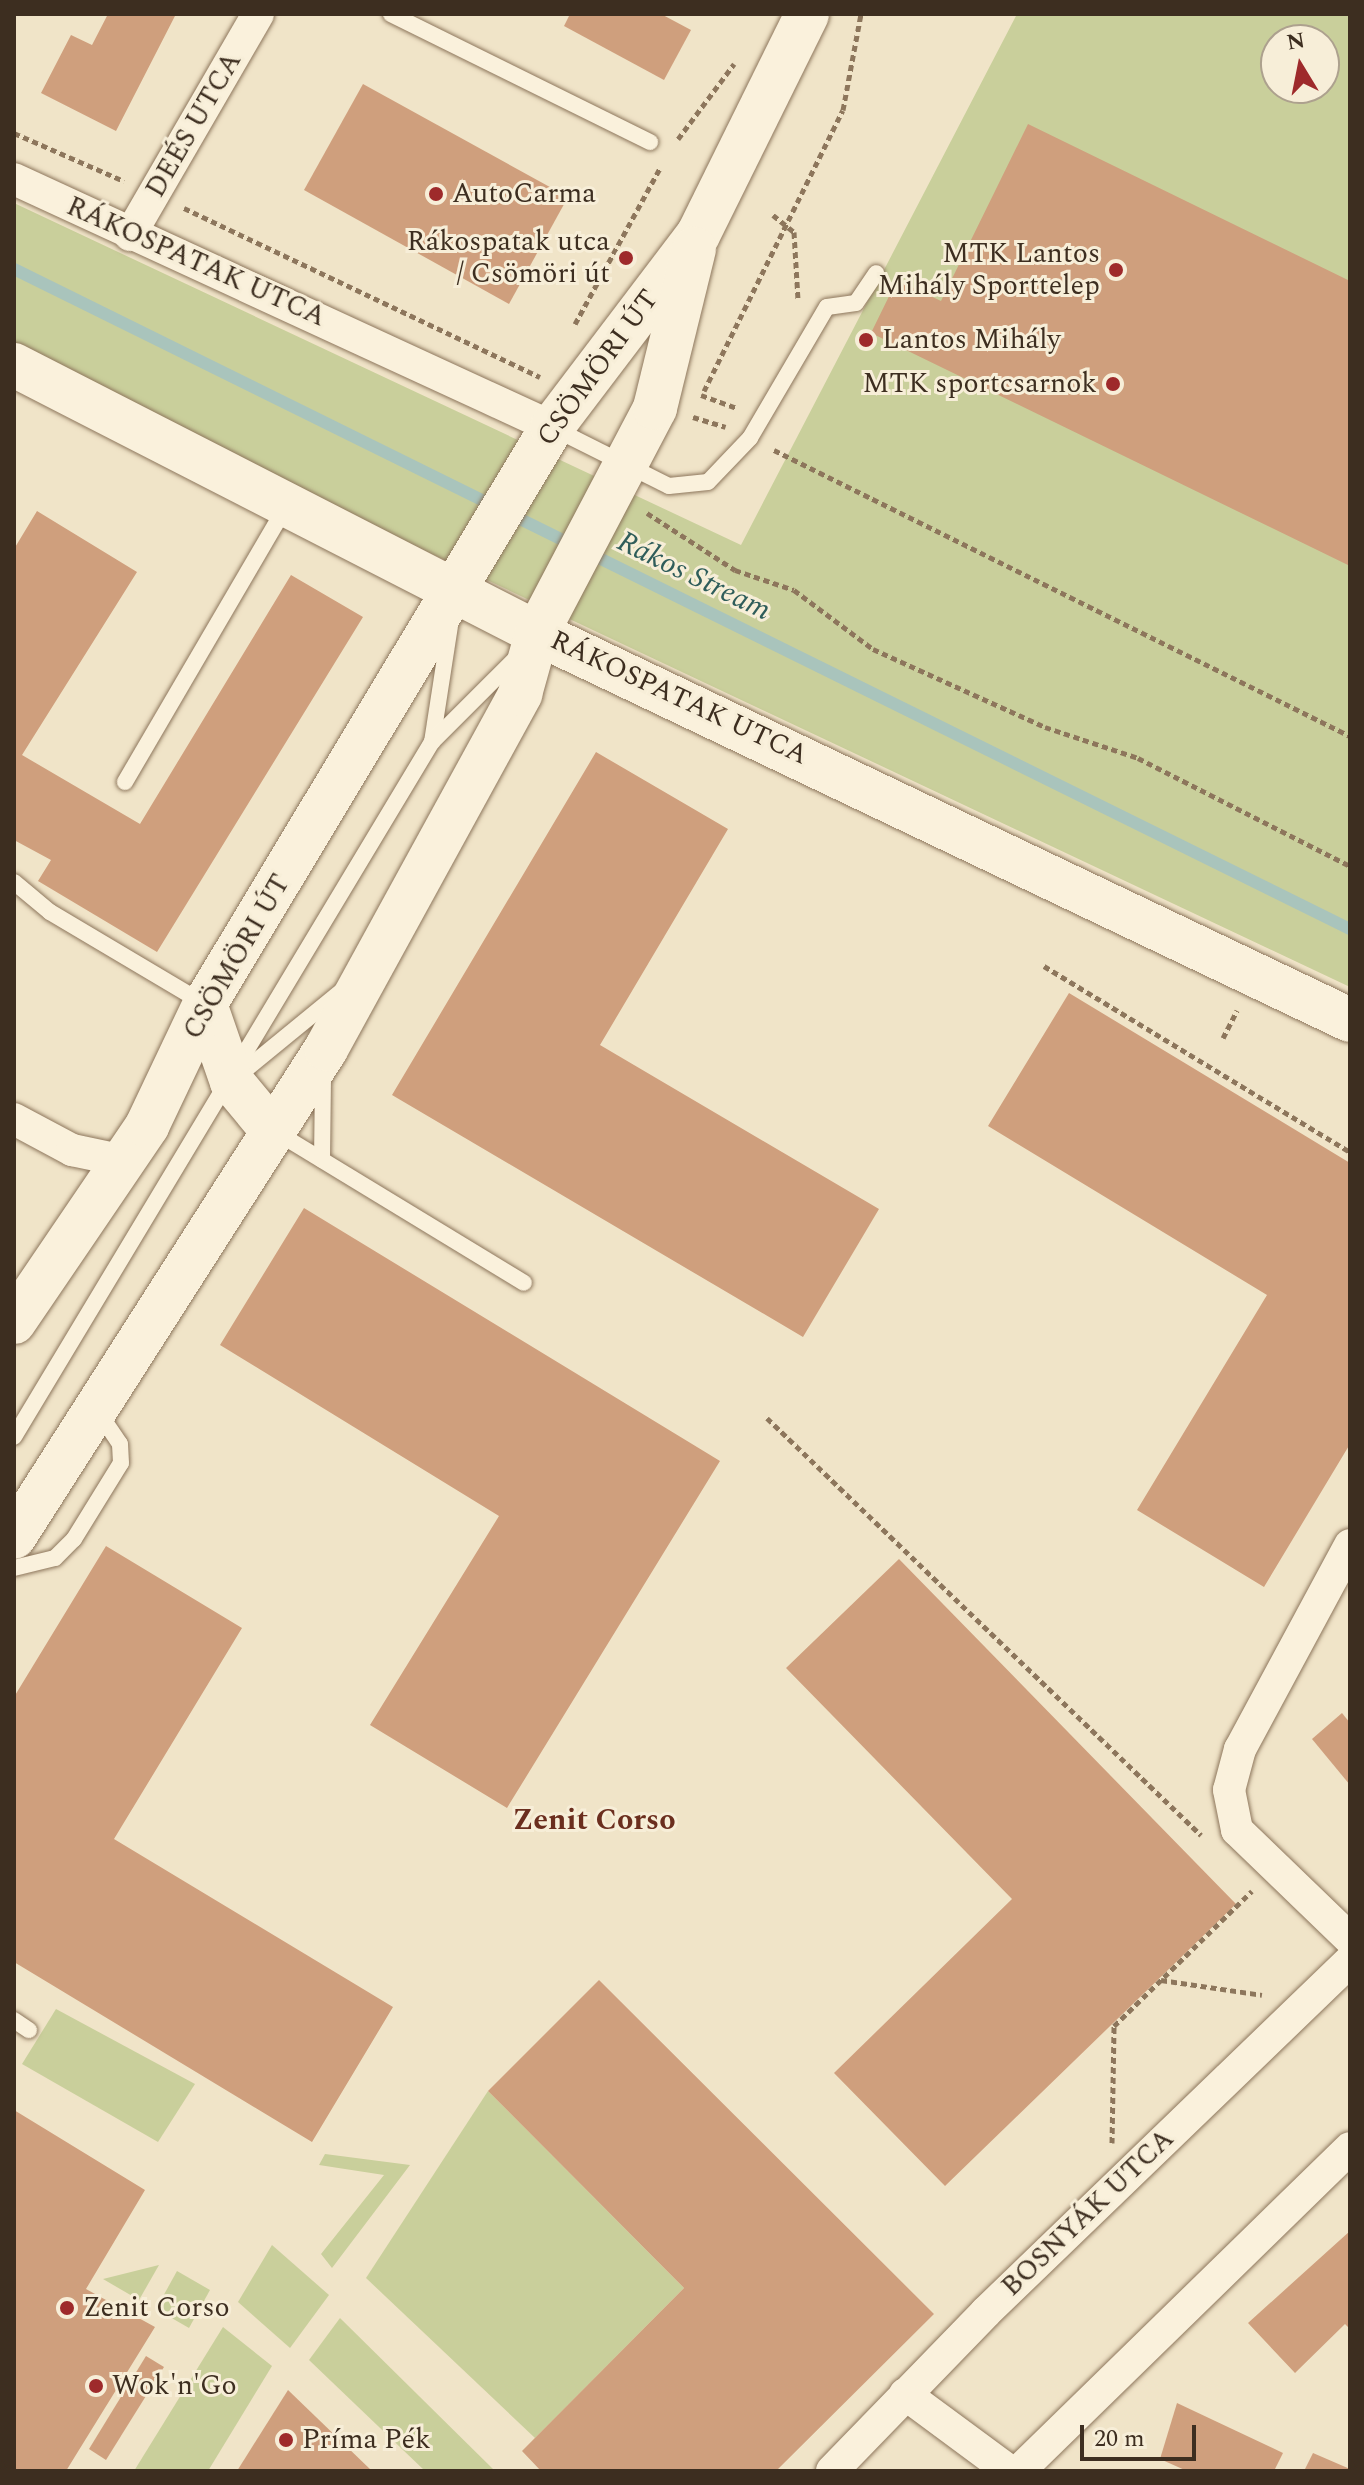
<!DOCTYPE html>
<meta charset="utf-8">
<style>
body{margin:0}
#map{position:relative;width:1364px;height:2485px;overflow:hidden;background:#f0e4c8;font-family:Spectral,serif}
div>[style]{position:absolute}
.green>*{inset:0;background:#c9cf9b}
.stream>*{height:12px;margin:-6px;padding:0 6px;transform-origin:6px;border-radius:6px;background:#a9c4bc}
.building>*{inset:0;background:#cf9f7d}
.path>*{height:5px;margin-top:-2.5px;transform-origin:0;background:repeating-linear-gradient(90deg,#8d765c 0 6px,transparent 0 10px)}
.roads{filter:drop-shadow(0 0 2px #8d765c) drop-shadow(0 0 2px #8d765c)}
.lane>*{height:16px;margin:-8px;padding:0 8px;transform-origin:8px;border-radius:8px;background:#faf1dc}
.street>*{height:32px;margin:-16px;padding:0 16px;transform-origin:16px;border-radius:16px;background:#faf1dc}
.secondary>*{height:44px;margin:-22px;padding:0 22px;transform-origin:22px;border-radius:22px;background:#faf1dc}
.dots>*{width:22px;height:22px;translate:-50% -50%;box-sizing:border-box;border:4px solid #f7eed8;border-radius:50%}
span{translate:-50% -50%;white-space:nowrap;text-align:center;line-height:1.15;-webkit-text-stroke:6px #f7eed8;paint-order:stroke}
.street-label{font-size:28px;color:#3d2e20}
.poi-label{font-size:28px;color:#3d2e20}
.left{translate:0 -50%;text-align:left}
.right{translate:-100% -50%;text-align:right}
.water-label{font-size:30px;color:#2f5d5a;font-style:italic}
.neighbourhood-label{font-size:30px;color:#6b2e1e;font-weight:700}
.frame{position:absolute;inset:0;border:16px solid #3d2e20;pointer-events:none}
.north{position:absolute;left:1260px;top:24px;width:80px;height:80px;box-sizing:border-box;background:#f7eed8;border:2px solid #ada18e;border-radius:50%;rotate:350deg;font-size:22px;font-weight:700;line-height:32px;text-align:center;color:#3d2e20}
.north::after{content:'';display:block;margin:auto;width:28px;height:36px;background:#9e2a2b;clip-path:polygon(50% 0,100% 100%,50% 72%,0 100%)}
.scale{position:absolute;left:1080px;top:2425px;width:116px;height:36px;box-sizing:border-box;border:4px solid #3d2e20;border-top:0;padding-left:10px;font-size:24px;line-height:28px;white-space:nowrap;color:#3d2e20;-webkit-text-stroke:6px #f7eed8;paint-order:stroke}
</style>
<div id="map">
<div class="green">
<div style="clip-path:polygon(evenodd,1017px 14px,1350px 14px,1350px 987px,417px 547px,14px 345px,14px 203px,741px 545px,1017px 14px,1276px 40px,1324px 40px,1324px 88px,1276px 88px,1276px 40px)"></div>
<div style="clip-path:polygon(56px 2009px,195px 2084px,158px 2142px,22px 2064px)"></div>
<div style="clip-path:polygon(488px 2091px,684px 2288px,535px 2438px,366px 2278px)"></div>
<div style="clip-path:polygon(325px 2154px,410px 2165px,332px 2268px,321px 2254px,384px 2175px,319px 2165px)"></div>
<div style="clip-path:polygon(272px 2245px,329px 2295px,290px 2348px,238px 2302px)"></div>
<div style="clip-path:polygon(159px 2265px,139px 2300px,103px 2279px)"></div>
<div style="clip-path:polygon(177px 2271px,210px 2290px,189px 2328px,156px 2309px)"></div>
<div style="clip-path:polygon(340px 2318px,495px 2471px,425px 2471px,309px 2360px)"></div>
<div style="clip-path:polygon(223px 2327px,272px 2366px,208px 2471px,134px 2471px)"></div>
</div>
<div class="stream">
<div style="left:14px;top:269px;width:535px;rotate:26.28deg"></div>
<div style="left:510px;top:514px;width:937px;rotate:26.29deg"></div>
</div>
<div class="building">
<div style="clip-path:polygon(108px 14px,176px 14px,116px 131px,41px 93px,71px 35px,92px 45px)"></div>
<div style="clip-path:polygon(570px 14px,661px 14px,691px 30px,664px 80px,564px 26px)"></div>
<div style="clip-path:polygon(363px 84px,568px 197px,509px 304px,304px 190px)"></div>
<div style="clip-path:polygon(1028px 124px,1350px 281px,1350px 566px,871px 333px,897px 280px,941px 301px)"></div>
<div style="clip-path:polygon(37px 511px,137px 572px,22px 755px,140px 824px,291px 575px,363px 617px,157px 952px,38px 881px,51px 860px,14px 840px,14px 549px)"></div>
<div style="clip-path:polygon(596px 752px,728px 829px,600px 1045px,879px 1209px,803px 1337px,392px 1095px)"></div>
<div style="clip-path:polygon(1069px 993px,1350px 1163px,1350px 1444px,1264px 1587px,1137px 1510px,1267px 1295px,988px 1126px)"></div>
<div style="clip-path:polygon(304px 1208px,720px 1461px,507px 1808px,370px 1725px,499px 1516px,220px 1345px)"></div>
<div style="clip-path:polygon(106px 1546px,242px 1628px,114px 1839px,393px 2007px,312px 2142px,14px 1962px,14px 1697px)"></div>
<div style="clip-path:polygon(899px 1559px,1236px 1904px,945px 2186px,834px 2073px,1012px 1899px,786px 1668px)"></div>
<div style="clip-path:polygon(1342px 1713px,1350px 1723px,1350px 1785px,1312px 1739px)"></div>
<div style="clip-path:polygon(599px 1980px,934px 2314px,776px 2471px,541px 2471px,522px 2451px,684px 2288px,488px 2091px)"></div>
<div style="clip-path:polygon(14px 2110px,145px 2190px,86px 2289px,155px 2327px,66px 2471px,14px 2471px)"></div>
<div style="clip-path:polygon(1350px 2231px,1350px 2329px,1345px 2324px,1295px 2373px,1248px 2323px)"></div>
<div style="clip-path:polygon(146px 2356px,164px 2367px,106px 2460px,89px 2449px)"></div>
<div style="clip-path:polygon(288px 2390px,372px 2471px,237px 2471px)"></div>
<div style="clip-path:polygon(1177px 2403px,1283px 2453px,1274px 2471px,1187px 2471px,1160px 2459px)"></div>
<div style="clip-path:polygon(1313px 2453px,1350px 2469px,1350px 2471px,1304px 2471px)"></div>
</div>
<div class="path">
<div style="left:14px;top:133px;width:120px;rotate:23.6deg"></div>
<div style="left:678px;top:139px;width:94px;rotate:-53.3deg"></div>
<div style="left:184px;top:208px;width:394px;rotate:25.4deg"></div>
<div style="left:773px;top:215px;width:27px;rotate:39deg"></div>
<div style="left:794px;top:232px;width:68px;rotate:86.6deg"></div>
<div style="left:575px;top:324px;width:178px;rotate:-61.4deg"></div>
<div style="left:704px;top:391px;width:313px;rotate:-63.7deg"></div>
<div style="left:843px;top:110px;width:98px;rotate:-79.4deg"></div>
<div style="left:701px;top:395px;width:37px;rotate:20deg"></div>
<div style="left:693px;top:417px;width:34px;rotate:17deg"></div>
<div style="left:774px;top:450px;width:643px;rotate:26.41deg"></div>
<div style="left:647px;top:513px;width:105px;rotate:32.9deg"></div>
<div style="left:735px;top:570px;width:62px;rotate:18.7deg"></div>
<div style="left:794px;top:590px;width:99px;rotate:36.8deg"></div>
<div style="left:873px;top:649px;width:189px;rotate:24.4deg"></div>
<div style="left:1045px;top:727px;width:98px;rotate:18.4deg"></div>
<div style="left:1138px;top:758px;width:238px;rotate:27deg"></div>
<div style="left:1044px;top:966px;width:358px;rotate:31.3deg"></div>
<div style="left:1223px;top:1038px;width:31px;rotate:-63deg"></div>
<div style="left:767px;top:1418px;width:602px;rotate:43.86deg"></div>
<div style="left:1161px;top:1980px;width:102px;rotate:8.4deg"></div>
<div style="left:1112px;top:2143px;width:117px;rotate:-89deg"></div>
<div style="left:1114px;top:2026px;width:193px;rotate:-44.4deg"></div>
</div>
<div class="roads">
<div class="lane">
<div style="left:391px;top:14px;width:289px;rotate:26.3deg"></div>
<div style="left:555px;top:429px;width:127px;rotate:26.6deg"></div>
<div style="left:669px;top:486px;width:39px;rotate:-6deg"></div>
<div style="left:708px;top:482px;width:61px;rotate:-46.3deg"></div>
<div style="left:750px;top:438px;width:152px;rotate:-59.6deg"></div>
<div style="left:827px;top:307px;width:29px;rotate:-8deg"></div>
<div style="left:856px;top:303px;width:36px;rotate:-56deg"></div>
<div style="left:432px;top:742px;width:117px;rotate:-81.2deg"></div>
<div style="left:125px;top:782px;width:320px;rotate:-59.7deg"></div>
<div style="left:14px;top:882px;width:47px;rotate:39.8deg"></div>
<div style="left:50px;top:912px;width:178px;rotate:30.7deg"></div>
<div style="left:245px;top:1070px;width:128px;rotate:-39.3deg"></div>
<div style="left:276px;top:1132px;width:290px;rotate:31.3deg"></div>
<div style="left:322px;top:1160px;width:82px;rotate:-89.3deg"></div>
<div style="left:14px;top:1437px;width:811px;rotate:-58.98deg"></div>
<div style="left:432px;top:742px;width:117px;rotate:-45deg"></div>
<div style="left:14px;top:1568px;width:42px;rotate:-13.7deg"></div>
<div style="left:55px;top:1558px;width:27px;rotate:-45deg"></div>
<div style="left:74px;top:1539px;width:89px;rotate:-58.3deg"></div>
<div style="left:121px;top:1463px;width:19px;rotate:-93deg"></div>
<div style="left:120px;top:1444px;width:41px;rotate:-124.1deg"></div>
<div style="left:14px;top:2020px;width:18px;rotate:34deg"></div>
</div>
<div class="street">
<div style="left:14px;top:179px;width:592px;rotate:24.75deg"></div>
<div style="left:130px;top:235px;width:255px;rotate:-59.9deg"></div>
<div style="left:14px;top:1119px;width:66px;rotate:28.1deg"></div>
<div style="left:72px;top:1150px;width:53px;rotate:11.9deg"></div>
<div style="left:1350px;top:1545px;width:232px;rotate:118.3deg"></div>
<div style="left:1240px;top:1749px;width:42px;rotate:105deg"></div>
<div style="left:1229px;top:1790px;width:41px;rotate:78.7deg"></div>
<div style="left:1237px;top:1830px;width:157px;rotate:44deg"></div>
<div style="left:905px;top:2394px;width:129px;rotate:36.5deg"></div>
<div style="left:832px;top:2471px;width:221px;rotate:-45.9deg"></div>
<div style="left:986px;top:2312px;width:506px;rotate:-43.96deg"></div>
<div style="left:1019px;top:2471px;width:462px;rotate:-44.3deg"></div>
</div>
<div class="secondary">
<div style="left:14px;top:365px;width:588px;rotate:27.13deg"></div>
<div style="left:537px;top:633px;width:900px;rotate:25.46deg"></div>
<div style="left:205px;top:1004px;width:83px;rotate:70.9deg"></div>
<div style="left:232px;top:1082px;width:61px;rotate:50.3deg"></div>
<div style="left:14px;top:1322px;width:237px;rotate:-55.8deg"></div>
<div style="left:147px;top:1126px;width:135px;rotate:-64.6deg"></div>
<div style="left:205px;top:1004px;width:673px;rotate:-58.98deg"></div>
<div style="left:552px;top:427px;width:241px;rotate:-52.8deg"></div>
<div style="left:698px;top:235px;width:246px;rotate:-63.7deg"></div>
<div style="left:14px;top:1537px;width:579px;rotate:-57.41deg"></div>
<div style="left:326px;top:1049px;width:405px;rotate:-61.3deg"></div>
<div style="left:520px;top:694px;width:63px;rotate:-74.4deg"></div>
<div style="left:537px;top:633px;width:254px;rotate:-62.3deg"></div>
<div style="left:655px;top:408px;width:164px;rotate:-76.2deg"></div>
</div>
</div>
<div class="dots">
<div style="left:436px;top:194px;background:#9e2a2b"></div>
<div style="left:626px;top:258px;background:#9e2a2b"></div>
<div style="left:1116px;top:270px;background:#9e2a2b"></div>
<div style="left:866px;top:340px;background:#9e2a2b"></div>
<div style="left:1113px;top:384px;background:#9e2a2b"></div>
<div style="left:67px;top:2308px;background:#9e2a2b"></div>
<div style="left:96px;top:2386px;background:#9e2a2b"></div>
<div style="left:286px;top:2440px;background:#9e2a2b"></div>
</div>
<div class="street-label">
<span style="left:194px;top:125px;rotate:-60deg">DEÉS UTCA</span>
<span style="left:196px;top:262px;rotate:24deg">RÁKOSPATAK UTCA</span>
<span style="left:598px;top:368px;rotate:-54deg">CSÖMÖRI ÚT</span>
<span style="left:679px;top:698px;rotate:25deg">RÁKOSPATAK UTCA</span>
<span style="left:237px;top:957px;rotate:-60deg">CSÖMÖRI ÚT</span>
<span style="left:1088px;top:2213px;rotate:-44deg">BOSNYÁK UTCA</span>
</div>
<div class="poi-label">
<span class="left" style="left:452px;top:194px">AutoCarma</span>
<span class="right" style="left:610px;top:258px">Rákospatak utca<br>/ Csömöri út</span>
<span class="right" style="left:1100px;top:270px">MTK Lantos<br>Mihály Sporttelep</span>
<span class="left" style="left:882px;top:340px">Lantos Mihály</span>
<span class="right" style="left:1097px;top:384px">MTK sportcsarnok</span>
<span class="left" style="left:83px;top:2308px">Zenit Corso</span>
<span class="left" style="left:112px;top:2386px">Wok'n'Go</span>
<span class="left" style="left:302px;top:2440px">Príma Pék</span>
</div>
<div class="water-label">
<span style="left:694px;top:576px;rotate:26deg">Rákos Stream</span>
</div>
<div class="neighbourhood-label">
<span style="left:594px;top:1820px">Zenit Corso</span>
</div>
<div class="frame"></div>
<div class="north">N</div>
<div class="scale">20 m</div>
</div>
